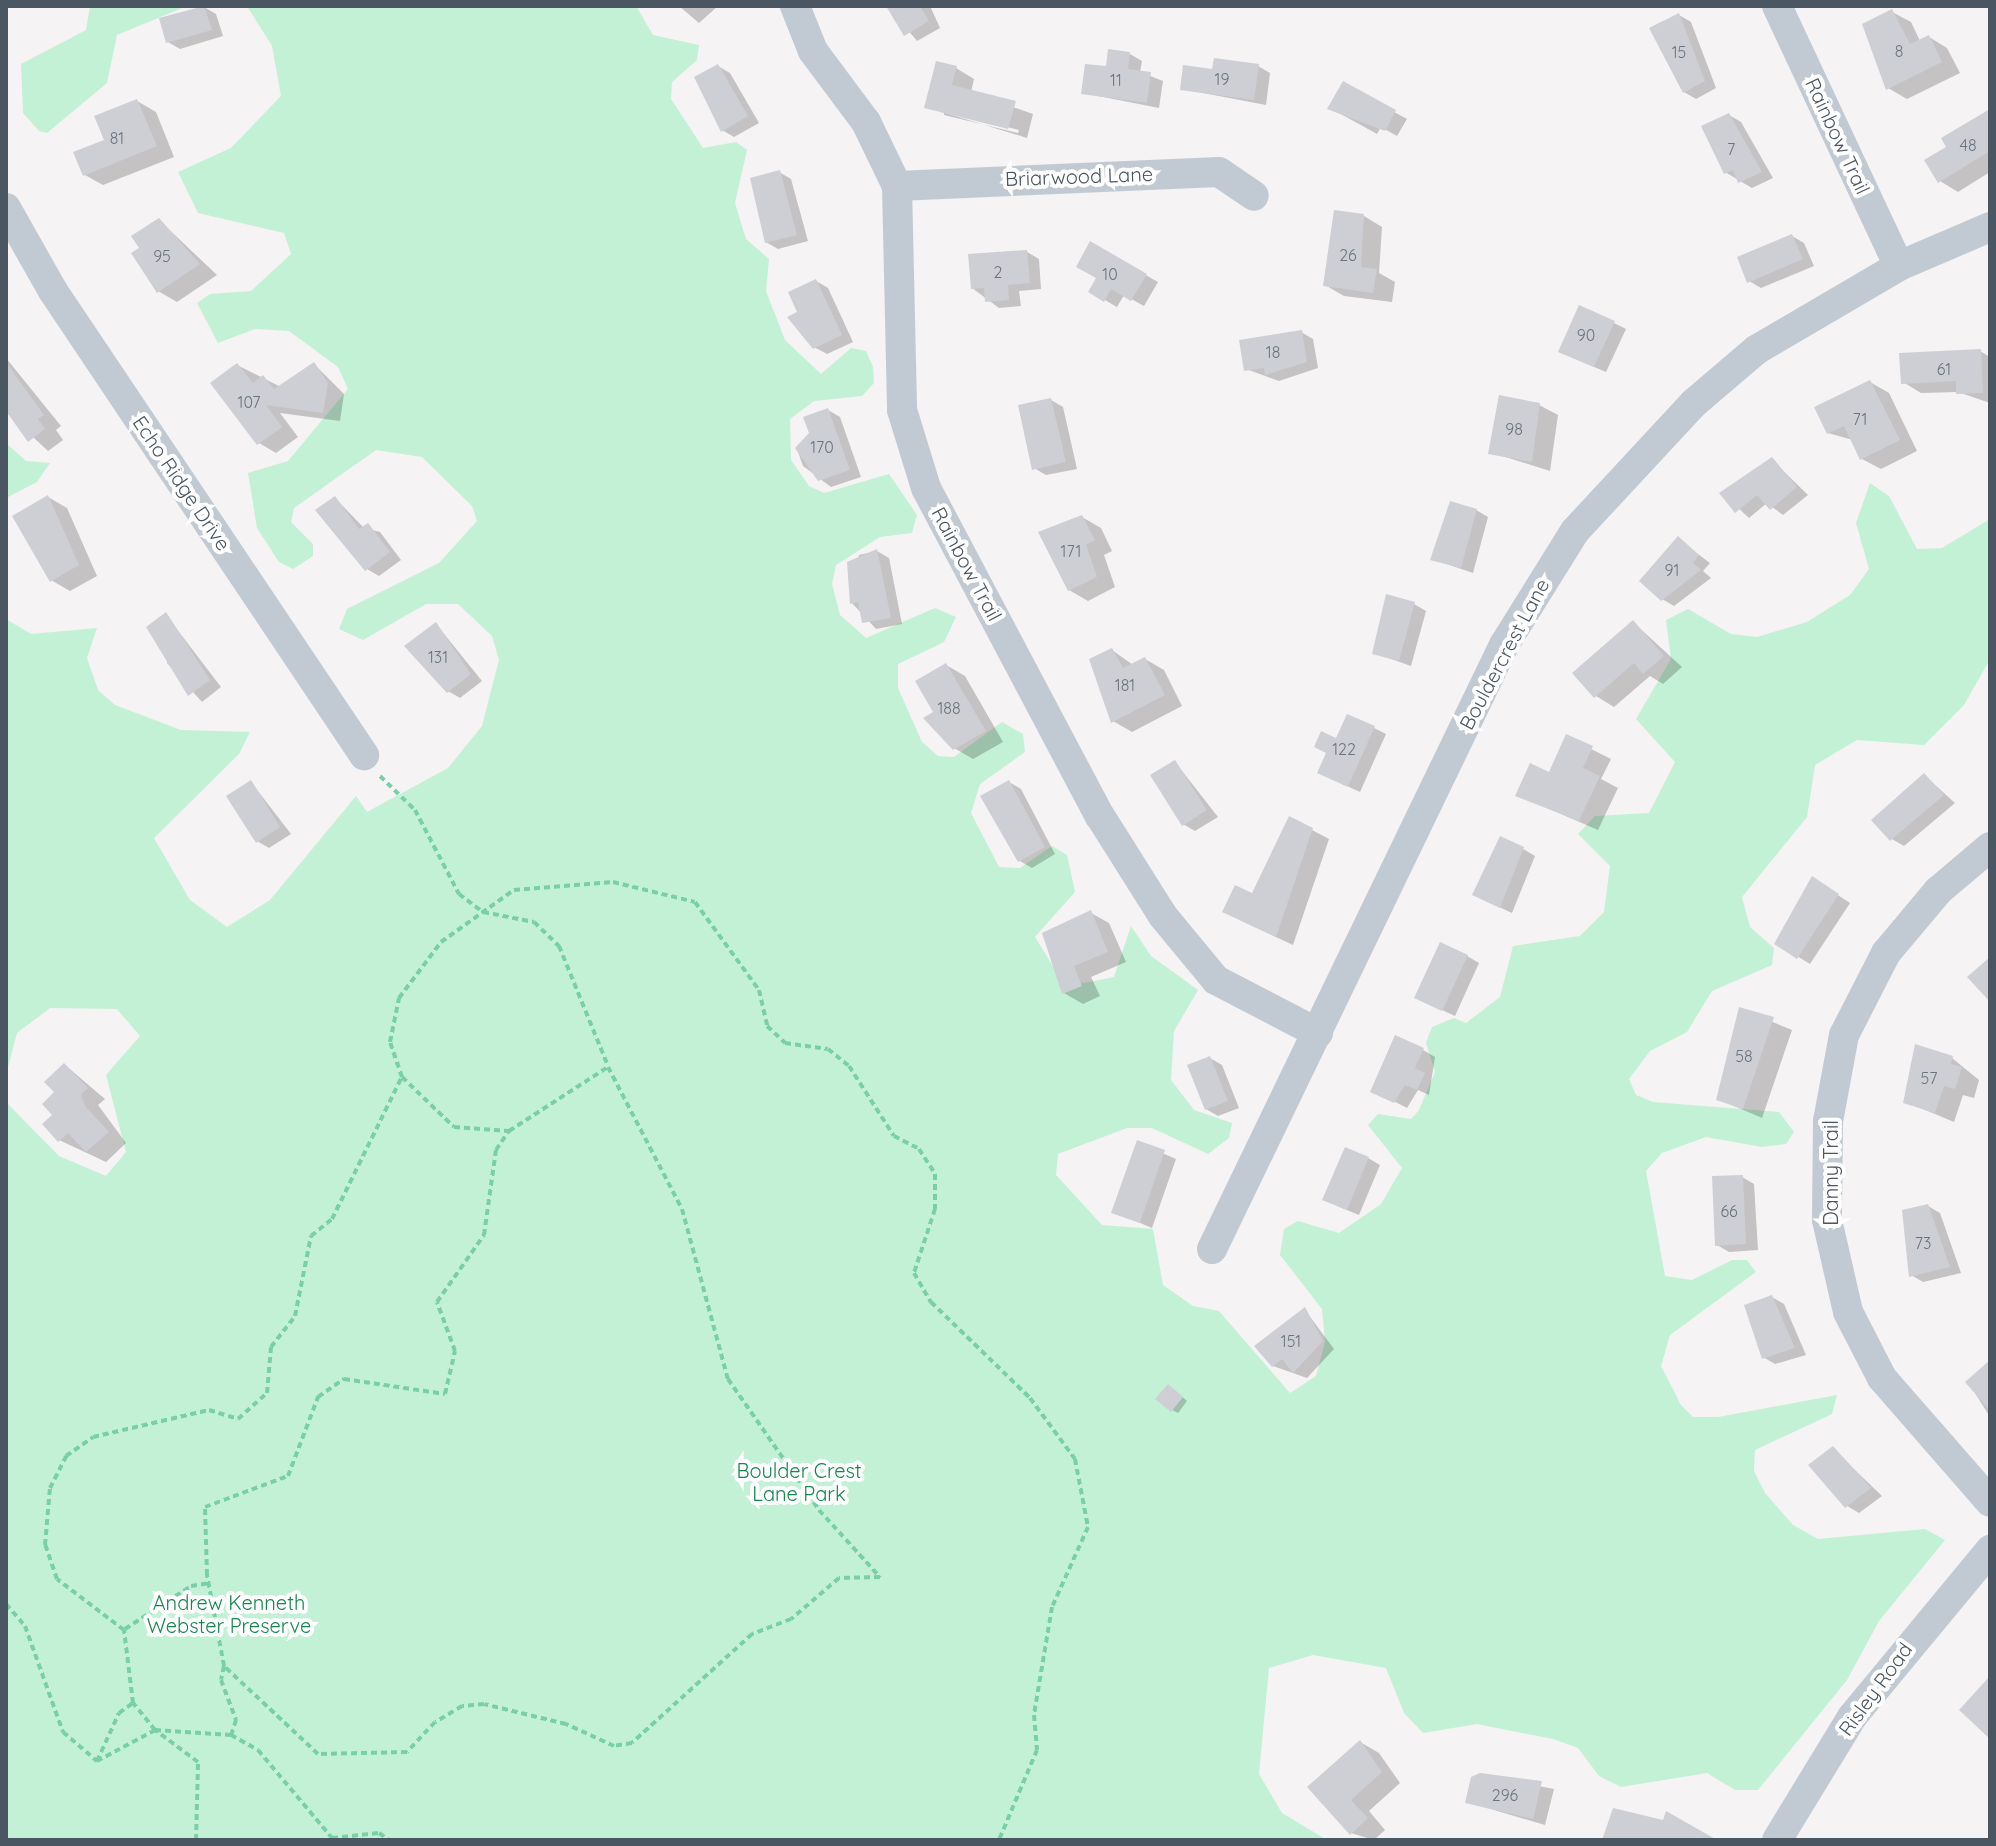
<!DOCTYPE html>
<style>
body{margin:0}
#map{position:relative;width:1996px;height:1846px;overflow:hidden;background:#f5f3f3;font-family:Quicksand,sans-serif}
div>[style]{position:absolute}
.green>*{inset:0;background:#c3f1d5}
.shadow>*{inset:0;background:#0003}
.building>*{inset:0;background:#cdcfd5}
.path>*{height:4px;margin-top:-2px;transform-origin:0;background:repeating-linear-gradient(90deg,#7ad0a6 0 6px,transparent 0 10px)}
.minor>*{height:30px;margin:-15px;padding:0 15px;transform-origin:15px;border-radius:15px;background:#c1cad2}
span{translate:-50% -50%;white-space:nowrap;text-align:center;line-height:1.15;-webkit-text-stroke:8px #fff;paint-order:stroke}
.number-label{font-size:16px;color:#6b747e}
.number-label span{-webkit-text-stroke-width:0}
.street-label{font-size:20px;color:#4a5661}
.park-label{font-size:20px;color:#17864f}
.frame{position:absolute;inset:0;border:8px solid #4a5661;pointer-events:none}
</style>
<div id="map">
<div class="green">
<div style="clip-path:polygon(90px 6px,187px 6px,117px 35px,107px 83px,47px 133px,39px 131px,23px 113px,21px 64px,86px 30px)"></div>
<div style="clip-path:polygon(247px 6px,636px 6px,653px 35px,699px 45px,697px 60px,672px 82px,671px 99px,703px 148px,736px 142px,747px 150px,735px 203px,746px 239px,769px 259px,766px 291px,785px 340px,821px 374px,851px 348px,866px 351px,873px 367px,874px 383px,862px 396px,814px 401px,790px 419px,791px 460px,809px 486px,824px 493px,889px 474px,917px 515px,912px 533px,880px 537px,836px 565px,832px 584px,840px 615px,866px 638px,935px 608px,956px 617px,944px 642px,898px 664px,898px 688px,922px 742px,938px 756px,954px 757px,1002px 722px,1023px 734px,1025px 752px,980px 784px,971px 813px,999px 867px,1020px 868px,1052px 846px,1067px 855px,1075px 892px,1035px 937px,1059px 976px,1084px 983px,1114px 977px,1131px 926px,1151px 956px,1198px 990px,1174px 1031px,1171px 1080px,1194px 1110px,1232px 1123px,1229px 1138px,1208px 1154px,1152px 1128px,1127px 1128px,1058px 1154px,1056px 1175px,1102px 1225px,1153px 1229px,1163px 1285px,1193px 1306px,1219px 1311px,1290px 1393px,1316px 1376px,1325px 1342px,1322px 1309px,1280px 1255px,1284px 1229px,1298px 1221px,1339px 1233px,1381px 1204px,1402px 1168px,1368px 1125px,1378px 1114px,1411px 1119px,1419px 1110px,1435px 1072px,1426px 1043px,1432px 1027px,1454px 1018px,1466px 1023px,1500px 997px,1513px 946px,1580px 936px,1604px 912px,1610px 866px,1578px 834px,1595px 816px,1649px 813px,1675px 762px,1636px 719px,1671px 659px,1666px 620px,1688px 609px,1731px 634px,1757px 637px,1807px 622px,1850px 595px,1869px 569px,1856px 523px,1870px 483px,1889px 496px,1917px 549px,1942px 548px,1990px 519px,1990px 659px,1964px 705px,1924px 745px,1857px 740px,1815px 765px,1807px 817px,1742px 897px,1750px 927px,1774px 948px,1772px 965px,1712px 991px,1687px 1032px,1650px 1051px,1629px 1079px,1636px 1095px,1653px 1102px,1779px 1112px,1794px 1132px,1786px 1144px,1762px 1147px,1706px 1137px,1662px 1153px,1646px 1171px,1665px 1276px,1692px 1280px,1732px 1260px,1747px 1260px,1756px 1272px,1670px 1335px,1661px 1366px,1681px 1405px,1693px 1417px,1718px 1417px,1837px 1395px,1832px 1414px,1755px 1450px,1754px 1471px,1765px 1493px,1793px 1525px,1818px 1539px,1925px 1529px,1945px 1540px,1879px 1621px,1847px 1680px,1758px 1790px,1735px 1790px,1707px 1773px,1621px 1787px,1599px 1776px,1578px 1748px,1553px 1739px,1477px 1724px,1423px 1733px,1404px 1713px,1386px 1668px,1313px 1655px,1269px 1668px,1259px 1774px,1282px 1813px,1327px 1840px,6px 1840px,6px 1102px,59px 1156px,106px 1176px,126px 1152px,106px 1075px,140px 1036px,117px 1009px,50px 1008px,17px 1033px,6px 1075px,6px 619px,31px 634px,97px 628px,87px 658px,98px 690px,115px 705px,181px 730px,250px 732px,239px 754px,154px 838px,190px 900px,227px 927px,270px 900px,356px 796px,367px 812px,448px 768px,482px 726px,499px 660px,492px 636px,458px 604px,426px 604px,363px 640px,339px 629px,347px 609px,439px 563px,477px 521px,472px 506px,422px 457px,376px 450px,294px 508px,291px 522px,313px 544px,313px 556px,293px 569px,279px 562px,257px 528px,248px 473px,288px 461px,348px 389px,338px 367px,289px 331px,255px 329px,218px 343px,197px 303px,210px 294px,251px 291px,291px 254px,284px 233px,198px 213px,178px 172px,231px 148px,281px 96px,272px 46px)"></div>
<div style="clip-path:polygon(6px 443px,26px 461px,50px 463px,37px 482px,6px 498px)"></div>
</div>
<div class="shadow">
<div style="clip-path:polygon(679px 6px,718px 6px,699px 23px)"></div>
<div style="clip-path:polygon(888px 6px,930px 6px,940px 28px,917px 41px)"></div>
<div style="clip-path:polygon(204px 7px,216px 14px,223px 36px,180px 49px,168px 42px)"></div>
<div style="clip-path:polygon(1892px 12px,1911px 22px,1920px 41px,1929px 37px,1947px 48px,1960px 73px,1907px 99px,1888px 88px)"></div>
<div style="clip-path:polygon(1679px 15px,1691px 22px,1716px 88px,1696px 99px,1684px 92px)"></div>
<div style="clip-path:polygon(1130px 54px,1142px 61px,1140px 72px,1163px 81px,1159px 108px,1083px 93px)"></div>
<div style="clip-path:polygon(718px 66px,730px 73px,759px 123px,734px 137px,722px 130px)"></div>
<div style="clip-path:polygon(1258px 66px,1270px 73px,1266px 105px,1182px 89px)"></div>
<div style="clip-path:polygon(evenodd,956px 68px,974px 79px,971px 92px,1033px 114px,1027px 138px,926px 107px,956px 68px,944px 111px,1019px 130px,1018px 133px,944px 115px,944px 111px)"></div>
<div style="clip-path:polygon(1343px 84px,1407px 119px,1397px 136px,1381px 127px,1377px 134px,1330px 108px)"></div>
<div style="clip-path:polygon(137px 101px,156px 112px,174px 157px,103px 185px,85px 175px)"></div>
<div style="clip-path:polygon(1990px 111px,1990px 172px,1958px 192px,1940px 181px,1949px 148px)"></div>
<div style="clip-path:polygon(1729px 115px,1741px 122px,1773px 178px,1752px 188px,1725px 172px)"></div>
<div style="clip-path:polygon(779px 172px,791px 179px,808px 241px,778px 249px,766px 242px)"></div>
<div style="clip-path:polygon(1364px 216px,1382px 227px,1379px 273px,1395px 282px,1392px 302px,1344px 296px,1325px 285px)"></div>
<div style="clip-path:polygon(159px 220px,217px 275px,177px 302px,158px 291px,142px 248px)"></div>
<div style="clip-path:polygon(1792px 236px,1804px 243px,1814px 266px,1761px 288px,1749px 281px)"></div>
<div style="clip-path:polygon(1091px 244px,1158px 282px,1144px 306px,1124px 295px,1117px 307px,1091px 292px,1099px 278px)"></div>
<div style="clip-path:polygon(1027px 252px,1039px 259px,1041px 289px,1019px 291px,1021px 306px,999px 308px,972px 288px)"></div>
<div style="clip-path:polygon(816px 281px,828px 288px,853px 342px,827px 354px,814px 347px)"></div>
<div style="clip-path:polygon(1614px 323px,1626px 329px,1606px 372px,1573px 358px)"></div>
<div style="clip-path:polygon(1301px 332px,1313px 339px,1318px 368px,1279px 381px,1246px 369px)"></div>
<div style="clip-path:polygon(1980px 351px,1990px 357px,1990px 403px,1958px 392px,1921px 393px,1903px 382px)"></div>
<div style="clip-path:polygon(6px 358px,61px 426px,56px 430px,63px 440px,48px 451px,6px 412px)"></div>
<div style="clip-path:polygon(314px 364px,344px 394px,340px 421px,280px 413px,298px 437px,276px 453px,259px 443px,237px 365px,281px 387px)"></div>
<div style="clip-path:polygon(1870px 382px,1889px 393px,1917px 451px,1881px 469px,1862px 459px,1853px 440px,1828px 433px)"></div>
<div style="clip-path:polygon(1051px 400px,1063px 407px,1077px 469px,1046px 475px,1034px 468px)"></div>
<div style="clip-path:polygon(1539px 405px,1558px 415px,1550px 471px,1490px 452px)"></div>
<div style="clip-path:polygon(828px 410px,840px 417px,861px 477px,831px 487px,803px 466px,797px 449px)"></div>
<div style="clip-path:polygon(1771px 459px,1808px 495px,1783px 515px,1767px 503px,1749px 518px,1722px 493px)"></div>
<div style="clip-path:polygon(48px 497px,67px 508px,97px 576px,70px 591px,51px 580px)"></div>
<div style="clip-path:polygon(335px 498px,364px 528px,380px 532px,401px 560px,379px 576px,367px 569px)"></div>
<div style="clip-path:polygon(1476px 510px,1488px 517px,1473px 573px,1432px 559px)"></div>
<div style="clip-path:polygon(1082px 517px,1101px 528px,1112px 551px,1104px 555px,1115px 587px,1088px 601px,1069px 590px)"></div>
<div style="clip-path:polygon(1678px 539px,1710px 563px,1703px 571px,1711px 578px,1674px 606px,1662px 599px)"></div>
<div style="clip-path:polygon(877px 551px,889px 558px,902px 624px,876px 629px,851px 602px,859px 555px)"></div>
<div style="clip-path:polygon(1414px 604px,1426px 611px,1411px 666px,1374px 653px)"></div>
<div style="clip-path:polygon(166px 615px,221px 687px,202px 702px,167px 663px)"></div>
<div style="clip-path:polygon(1634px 623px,1682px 667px,1663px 684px,1650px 676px,1614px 707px,1596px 696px)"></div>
<div style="clip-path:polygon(436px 624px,482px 681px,460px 698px,448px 691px)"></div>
<div style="clip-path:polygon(1112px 650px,1133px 665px,1145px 659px,1164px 670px,1182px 706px,1132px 732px,1113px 721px)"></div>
<div style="clip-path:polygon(946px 665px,965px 676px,1003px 742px,973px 759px,954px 748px,936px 713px)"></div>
<div style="clip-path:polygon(1374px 728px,1386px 734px,1360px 792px,1332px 779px,1329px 753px,1337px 740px)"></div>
<div style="clip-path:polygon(1567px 737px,1611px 759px,1601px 779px,1618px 788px,1598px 830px,1517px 795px,1550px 775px)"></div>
<div style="clip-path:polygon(1175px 762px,1218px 817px,1195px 831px,1183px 824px)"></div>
<div style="clip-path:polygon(1924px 775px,1955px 803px,1904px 846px,1892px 839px)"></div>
<div style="clip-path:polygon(251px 782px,291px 834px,269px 848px,257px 841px)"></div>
<div style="clip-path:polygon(1009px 782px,1021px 789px,1055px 854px,1032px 868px,1020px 861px)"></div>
<div style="clip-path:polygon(1312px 830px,1329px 839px,1293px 945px,1242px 921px,1253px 896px)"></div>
<div style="clip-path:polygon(1523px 849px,1535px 856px,1512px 913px,1486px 901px)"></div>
<div style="clip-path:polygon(1824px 886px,1850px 903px,1810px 964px,1776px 943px)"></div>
<div style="clip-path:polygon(1091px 913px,1109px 923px,1126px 962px,1091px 977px,1100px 996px,1083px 1004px,1064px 993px)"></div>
<div style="clip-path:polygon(1467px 956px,1479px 963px,1455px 1016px,1429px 1004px)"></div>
<div style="clip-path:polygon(1741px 1009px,1792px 1030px,1762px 1118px,1718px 1099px)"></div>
<div style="clip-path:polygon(1423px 1050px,1435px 1057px,1429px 1095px,1418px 1090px,1407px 1108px,1382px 1095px)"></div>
<div style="clip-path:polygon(1210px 1058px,1222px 1065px,1239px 1108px,1218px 1116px,1206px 1109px)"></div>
<div style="clip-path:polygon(1952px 1058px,1979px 1080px,1974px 1098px,1963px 1095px,1954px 1122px,1906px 1102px)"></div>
<div style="clip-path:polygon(65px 1065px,105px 1099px,98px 1105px,126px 1143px,106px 1162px,59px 1140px,57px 1092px)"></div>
<div style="clip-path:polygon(1139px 1143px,1176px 1159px,1152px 1228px,1114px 1212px)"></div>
<div style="clip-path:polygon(1368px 1158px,1380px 1165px,1359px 1215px,1337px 1206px)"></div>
<div style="clip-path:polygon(1742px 1177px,1754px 1184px,1758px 1250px,1729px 1252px,1717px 1245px)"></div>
<div style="clip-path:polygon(1928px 1206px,1940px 1213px,1961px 1273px,1923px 1282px,1911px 1275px)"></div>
<div style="clip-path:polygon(1772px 1297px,1784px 1304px,1806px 1355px,1775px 1364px,1763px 1357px)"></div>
<div style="clip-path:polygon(1305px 1310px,1334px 1349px,1307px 1378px,1273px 1366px)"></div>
<div style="clip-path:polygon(1990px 1363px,1990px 1417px,1968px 1382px)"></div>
<div style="clip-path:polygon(1173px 1389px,1187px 1401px,1178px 1413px,1172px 1410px)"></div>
<div style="clip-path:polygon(1833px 1449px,1882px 1496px,1859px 1513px,1847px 1506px)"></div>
<div style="clip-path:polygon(1360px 1742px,1379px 1753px,1400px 1783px,1369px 1811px,1385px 1830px,1374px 1840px,1351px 1833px,1310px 1787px)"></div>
<div style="clip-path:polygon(1480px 1775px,1554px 1789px,1545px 1825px,1467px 1802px)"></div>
</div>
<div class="building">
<div style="clip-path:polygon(204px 6px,212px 30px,166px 43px,159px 18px)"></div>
<div style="clip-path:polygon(886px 6px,920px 6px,929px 21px,904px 36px)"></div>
<div style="clip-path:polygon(1892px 9px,1910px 44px,1929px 35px,1942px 62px,1886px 90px,1862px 24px)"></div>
<div style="clip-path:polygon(1679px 13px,1705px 81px,1683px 93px,1649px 28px)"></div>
<div style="clip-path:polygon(1108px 49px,1130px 52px,1128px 69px,1151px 72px,1147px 103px,1081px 94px,1085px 64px,1106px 66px)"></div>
<div style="clip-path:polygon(1214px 58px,1259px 64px,1254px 100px,1180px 90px,1183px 65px,1212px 69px)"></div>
<div style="clip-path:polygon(936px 61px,957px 66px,952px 85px,1016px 101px,1008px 129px,924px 108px)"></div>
<div style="clip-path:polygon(718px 64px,748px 116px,721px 132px,694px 77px)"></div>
<div style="clip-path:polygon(1343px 81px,1396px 110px,1385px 131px,1327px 109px)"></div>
<div style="clip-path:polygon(137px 99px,157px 146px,83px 176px,73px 152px,104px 140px,94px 116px)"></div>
<div style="clip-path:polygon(1990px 109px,1990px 151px,1938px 183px,1924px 160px,1946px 147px,1941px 138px)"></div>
<div style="clip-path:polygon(1729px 113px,1762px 172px,1738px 183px,1733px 170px,1724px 174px,1701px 126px)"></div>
<div style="clip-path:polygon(780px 170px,797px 235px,765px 243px,750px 178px)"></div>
<div style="clip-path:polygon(1334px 210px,1364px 214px,1361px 267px,1377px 269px,1373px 293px,1323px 286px)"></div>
<div style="clip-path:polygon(159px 218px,200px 264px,157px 293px,131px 253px,139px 248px,131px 236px)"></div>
<div style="clip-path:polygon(1792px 234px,1803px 259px,1747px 283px,1737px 257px)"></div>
<div style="clip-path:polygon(1090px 241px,1147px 274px,1131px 301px,1111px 289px,1104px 302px,1088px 292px,1096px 278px,1076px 267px)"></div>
<div style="clip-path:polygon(1027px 250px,1030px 283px,1008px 285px,1009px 300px,985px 302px,984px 288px,971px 289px,968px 254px)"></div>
<div style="clip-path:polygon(816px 279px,842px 335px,813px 349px,787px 317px,797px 312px,788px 292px)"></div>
<div style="clip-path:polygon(1579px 305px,1615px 321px,1594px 367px,1558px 352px)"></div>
<div style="clip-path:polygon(1302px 330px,1307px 362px,1265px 375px,1264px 368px,1244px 371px,1239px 340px)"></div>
<div style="clip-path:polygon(1981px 349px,1983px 393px,1956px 394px,1956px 381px,1901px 384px,1899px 353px)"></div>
<div style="clip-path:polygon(6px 362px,44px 415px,38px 419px,45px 429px,28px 442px,6px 411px)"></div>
<div style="clip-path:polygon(314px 362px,328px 383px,323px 413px,266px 405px,282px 427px,257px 445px,210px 383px,237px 363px,253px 383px,263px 375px,274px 389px)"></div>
<div style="clip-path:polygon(1870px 380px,1900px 440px,1860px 460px,1844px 426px,1827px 434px,1814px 407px)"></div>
<div style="clip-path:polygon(1499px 395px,1540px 403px,1532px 462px,1488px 454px)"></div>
<div style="clip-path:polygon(1051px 398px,1066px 462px,1032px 470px,1018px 405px)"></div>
<div style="clip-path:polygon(828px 408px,850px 470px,818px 481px,795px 448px,809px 433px,803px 417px)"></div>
<div style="clip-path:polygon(1772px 457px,1797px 487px,1770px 510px,1757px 495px,1735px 513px,1719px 493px)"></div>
<div style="clip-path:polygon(48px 495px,79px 565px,50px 582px,12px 516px)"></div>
<div style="clip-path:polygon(335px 496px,359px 529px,368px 523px,390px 552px,365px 571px,315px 510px)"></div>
<div style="clip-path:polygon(1450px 501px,1477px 509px,1461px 568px,1430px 560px)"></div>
<div style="clip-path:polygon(1082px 515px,1095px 540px,1086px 545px,1097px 577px,1068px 591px,1038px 532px)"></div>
<div style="clip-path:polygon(1678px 536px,1699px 555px,1693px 563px,1701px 570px,1661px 601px,1639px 581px)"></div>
<div style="clip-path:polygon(877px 549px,891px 618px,862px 623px,858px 602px,850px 604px,847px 562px)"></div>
<div style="clip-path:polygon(1386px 594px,1415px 602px,1399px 661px,1372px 654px)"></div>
<div style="clip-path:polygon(166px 612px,210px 680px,188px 696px,146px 627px)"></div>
<div style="clip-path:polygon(1633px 620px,1664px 656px,1643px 674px,1634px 663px,1594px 698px,1572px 673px)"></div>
<div style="clip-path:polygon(436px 622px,471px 674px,447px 693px,404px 646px)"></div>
<div style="clip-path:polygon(1112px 648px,1123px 668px,1145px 657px,1165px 695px,1111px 723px,1089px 659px)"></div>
<div style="clip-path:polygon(946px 663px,986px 731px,953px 750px,923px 718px,933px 712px,915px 681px)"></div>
<div style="clip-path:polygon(1347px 714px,1375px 726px,1348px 787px,1317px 773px,1326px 753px,1314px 747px,1321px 731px,1336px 738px)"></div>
<div style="clip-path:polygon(1566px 734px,1593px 746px,1583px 768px,1600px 776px,1579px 821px,1515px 796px,1530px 763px,1549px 772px)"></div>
<div style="clip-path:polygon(1175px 760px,1207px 810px,1182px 826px,1150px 775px)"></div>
<div style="clip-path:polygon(1924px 773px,1944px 795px,1890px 841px,1871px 820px)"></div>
<div style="clip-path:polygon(251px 780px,280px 827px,256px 843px,226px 796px)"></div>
<div style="clip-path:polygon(1009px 780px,1045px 847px,1018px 862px,980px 796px)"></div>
<div style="clip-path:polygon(1289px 816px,1313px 828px,1276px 937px,1222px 912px,1235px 885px,1252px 893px)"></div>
<div style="clip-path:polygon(1500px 836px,1524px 847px,1500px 908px,1472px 895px)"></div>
<div style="clip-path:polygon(1812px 876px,1839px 894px,1797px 959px,1774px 944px)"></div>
<div style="clip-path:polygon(1091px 910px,1108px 952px,1074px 966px,1082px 986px,1062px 994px,1042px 933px)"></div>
<div style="clip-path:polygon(1440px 942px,1468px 955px,1442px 1011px,1414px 998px)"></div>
<div style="clip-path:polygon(1990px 957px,1990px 1002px,1967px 977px)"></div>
<div style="clip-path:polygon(1739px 1007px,1774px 1017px,1743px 1109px,1716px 1100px)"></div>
<div style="clip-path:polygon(1395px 1035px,1424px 1048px,1415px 1068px,1425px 1073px,1417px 1090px,1405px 1085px,1394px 1103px,1370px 1092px)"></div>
<div style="clip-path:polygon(1915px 1044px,1953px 1056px,1951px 1064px,1962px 1067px,1955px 1089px,1944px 1086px,1935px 1113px,1903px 1103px)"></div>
<div style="clip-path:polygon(1210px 1056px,1228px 1101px,1205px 1110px,1187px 1065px)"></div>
<div style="clip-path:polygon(64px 1063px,88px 1088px,81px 1094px,85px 1106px,109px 1132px,86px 1152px,68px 1133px,58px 1142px,42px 1124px,52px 1115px,42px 1104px,54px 1092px,44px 1082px)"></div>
<div style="clip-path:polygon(1137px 1140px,1165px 1150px,1140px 1223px,1111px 1213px)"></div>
<div style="clip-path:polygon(1345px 1147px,1369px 1157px,1347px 1210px,1322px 1200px)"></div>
<div style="clip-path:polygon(1743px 1175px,1746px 1244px,1715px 1246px,1712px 1176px)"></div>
<div style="clip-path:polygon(1928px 1204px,1950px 1267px,1909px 1277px,1902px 1210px)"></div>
<div style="clip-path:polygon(1772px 1295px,1795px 1348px,1762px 1359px,1744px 1305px)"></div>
<div style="clip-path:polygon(1305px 1307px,1323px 1341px,1293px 1373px,1282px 1359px,1272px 1367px,1254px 1346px)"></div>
<div style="clip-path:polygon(1990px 1360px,1990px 1411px,1965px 1382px)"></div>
<div style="clip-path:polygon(1168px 1384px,1183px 1397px,1171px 1412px,1155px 1399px)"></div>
<div style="clip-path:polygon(1833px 1446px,1871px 1488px,1845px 1508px,1808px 1465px)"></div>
<div style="clip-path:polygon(1990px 1676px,1990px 1739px,1959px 1710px)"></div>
<div style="clip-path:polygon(1360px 1740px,1382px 1772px,1351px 1800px,1368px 1818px,1350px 1835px,1307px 1787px)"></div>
<div style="clip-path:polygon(1480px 1773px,1542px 1781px,1533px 1819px,1465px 1803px,1471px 1777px)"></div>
<div style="clip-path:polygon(1613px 1808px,1663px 1820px,1666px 1811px,1717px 1840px,1602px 1840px)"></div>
</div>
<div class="path">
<div style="left:380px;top:776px;width:49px;rotate:44.2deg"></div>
<div style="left:415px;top:810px;width:95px;rotate:62.4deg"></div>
<div style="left:459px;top:894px;width:30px;rotate:37deg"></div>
<div style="left:483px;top:912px;width:52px;rotate:11.1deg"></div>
<div style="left:534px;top:922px;width:35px;rotate:44deg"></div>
<div style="left:559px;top:946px;width:130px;rotate:67.8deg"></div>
<div style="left:608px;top:1067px;width:160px;rotate:62.5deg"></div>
<div style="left:682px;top:1209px;width:176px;rotate:74.9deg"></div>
<div style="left:728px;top:1379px;width:160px;rotate:55.2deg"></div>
<div style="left:819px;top:1510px;width:91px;rotate:47.7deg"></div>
<div style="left:880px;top:1577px;width:41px;rotate:178.6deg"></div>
<div style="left:839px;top:1578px;width:63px;rotate:139.5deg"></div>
<div style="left:791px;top:1619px;width:42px;rotate:159deg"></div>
<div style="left:752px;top:1634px;width:162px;rotate:137.8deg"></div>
<div style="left:632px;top:1743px;width:18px;rotate:171deg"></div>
<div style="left:614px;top:1746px;width:53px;rotate:-155.4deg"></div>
<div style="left:566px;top:1724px;width:84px;rotate:-166.3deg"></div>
<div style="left:484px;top:1704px;width:22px;rotate:175deg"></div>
<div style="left:462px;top:1706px;width:31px;rotate:149deg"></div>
<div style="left:435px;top:1722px;width:41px;rotate:133deg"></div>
<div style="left:407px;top:1752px;width:89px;rotate:178.7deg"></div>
<div style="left:318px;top:1754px;width:129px;rotate:-136.9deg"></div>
<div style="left:224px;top:1666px;width:93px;rotate:-100.6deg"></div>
<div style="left:207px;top:1575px;width:68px;rotate:-91.7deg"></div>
<div style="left:205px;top:1507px;width:89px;rotate:-20.5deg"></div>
<div style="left:288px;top:1476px;width:85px;rotate:-69.2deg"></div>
<div style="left:318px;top:1397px;width:32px;rotate:-35deg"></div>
<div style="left:344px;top:1379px;width:102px;rotate:8.4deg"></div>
<div style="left:445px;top:1394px;width:44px;rotate:-76.9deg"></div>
<div style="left:455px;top:1351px;width:52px;rotate:-110.2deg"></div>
<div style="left:437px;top:1302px;width:82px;rotate:-55deg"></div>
<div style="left:484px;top:1235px;width:86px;rotate:-82deg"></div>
<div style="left:496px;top:1150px;width:23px;rotate:-56deg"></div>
<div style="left:509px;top:1131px;width:118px;rotate:-32.9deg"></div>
<div style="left:402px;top:1077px;width:72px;rotate:43.9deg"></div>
<div style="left:454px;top:1127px;width:55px;rotate:4.2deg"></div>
<div style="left:6px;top:1604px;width:29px;rotate:49deg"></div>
<div style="left:25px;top:1626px;width:113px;rotate:70.3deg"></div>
<div style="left:63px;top:1732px;width:45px;rotate:40.5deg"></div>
<div style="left:97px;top:1761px;width:53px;rotate:-65.4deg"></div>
<div style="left:119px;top:1713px;width:17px;rotate:-36deg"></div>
<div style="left:125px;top:1629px;width:79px;rotate:-33.1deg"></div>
<div style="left:191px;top:1586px;width:18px;rotate:-9deg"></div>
<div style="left:224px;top:1666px;width:14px;rotate:102deg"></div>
<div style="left:221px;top:1680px;width:43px;rotate:69.4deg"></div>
<div style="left:236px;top:1720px;width:16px;rotate:108deg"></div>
<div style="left:97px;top:1761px;width:66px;rotate:-28.1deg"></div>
<div style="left:155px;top:1730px;width:76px;rotate:3.8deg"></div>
<div style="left:231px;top:1735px;width:31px;rotate:29deg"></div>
<div style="left:258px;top:1750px;width:115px;rotate:49.9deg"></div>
<div style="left:332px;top:1838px;width:47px;rotate:-6.1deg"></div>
<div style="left:379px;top:1833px;width:12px;rotate:35deg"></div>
<div style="left:196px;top:1840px;width:78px;rotate:-88.5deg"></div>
<div style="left:198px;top:1762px;width:54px;rotate:-143.3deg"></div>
<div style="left:155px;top:1730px;width:35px;rotate:-129deg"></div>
<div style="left:133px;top:1703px;width:74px;rotate:-97deg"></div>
<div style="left:124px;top:1630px;width:84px;rotate:-142.7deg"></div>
<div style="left:57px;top:1579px;width:36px;rotate:-109deg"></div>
<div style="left:45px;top:1545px;width:57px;rotate:-85deg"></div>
<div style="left:50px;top:1488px;width:36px;rotate:-63deg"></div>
<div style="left:66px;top:1456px;width:33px;rotate:-35deg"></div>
<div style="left:93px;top:1437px;width:119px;rotate:-13.1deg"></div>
<div style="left:209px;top:1410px;width:30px;rotate:17deg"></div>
<div style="left:238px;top:1419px;width:39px;rotate:-42deg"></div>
<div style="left:267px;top:1393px;width:46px;rotate:-85deg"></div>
<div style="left:271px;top:1347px;width:39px;rotate:-52deg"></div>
<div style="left:295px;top:1316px;width:82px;rotate:-78.7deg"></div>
<div style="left:311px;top:1236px;width:27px;rotate:-39deg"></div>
<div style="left:332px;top:1219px;width:158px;rotate:-63.8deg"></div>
<div style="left:402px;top:1077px;width:37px;rotate:-109deg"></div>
<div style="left:390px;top:1042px;width:45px;rotate:-78.4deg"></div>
<div style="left:399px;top:998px;width:70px;rotate:-53.1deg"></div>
<div style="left:441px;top:942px;width:90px;rotate:-35.5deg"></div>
<div style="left:514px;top:890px;width:99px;rotate:-4.6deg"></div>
<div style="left:613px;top:882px;width:84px;rotate:13.7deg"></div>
<div style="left:695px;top:902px;width:109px;rotate:54deg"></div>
<div style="left:759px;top:990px;width:37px;rotate:77deg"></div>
<div style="left:767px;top:1026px;width:25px;rotate:43deg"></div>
<div style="left:785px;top:1043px;width:43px;rotate:7.9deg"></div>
<div style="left:828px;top:1049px;width:27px;rotate:39deg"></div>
<div style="left:849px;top:1066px;width:83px;rotate:57.3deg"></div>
<div style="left:894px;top:1136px;width:28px;rotate:27deg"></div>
<div style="left:919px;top:1149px;width:30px;rotate:57deg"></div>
<div style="left:935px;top:1174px;width:35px;rotate:90deg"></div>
<div style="left:935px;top:1209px;width:67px;rotate:108.2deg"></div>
<div style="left:914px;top:1273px;width:34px;rotate:60deg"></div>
<div style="left:931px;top:1302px;width:138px;rotate:44.1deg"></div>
<div style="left:1030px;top:1398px;width:76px;rotate:53.6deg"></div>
<div style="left:1075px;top:1459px;width:69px;rotate:79.2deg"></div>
<div style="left:1088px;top:1527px;width:88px;rotate:114.2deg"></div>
<div style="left:1052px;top:1607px;width:109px;rotate:99.5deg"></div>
<div style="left:1034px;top:1715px;width:35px;rotate:85deg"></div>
<div style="left:1037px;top:1750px;width:98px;rotate:112.9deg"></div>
</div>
<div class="minor">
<div style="left:795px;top:6px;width:48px;rotate:68.2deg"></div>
<div style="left:813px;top:51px;width:89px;rotate:53.3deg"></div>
<div style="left:866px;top:122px;width:71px;rotate:64.2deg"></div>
<div style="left:897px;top:186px;width:224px;rotate:88.7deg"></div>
<div style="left:902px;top:410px;width:82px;rotate:72.9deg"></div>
<div style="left:926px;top:488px;width:371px;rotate:62.1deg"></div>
<div style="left:1100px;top:816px;width:118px;rotate:57.8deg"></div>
<div style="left:1163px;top:916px;width:83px;rotate:50.4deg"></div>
<div style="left:1216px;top:980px;width:115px;rotate:27.5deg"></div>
<div style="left:1777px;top:6px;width:287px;rotate:64.9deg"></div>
<div style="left:897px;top:186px;width:322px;rotate:-2.5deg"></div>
<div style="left:1219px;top:172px;width:42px;rotate:34.4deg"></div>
<div style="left:6px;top:208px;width:95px;rotate:60.5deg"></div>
<div style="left:53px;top:291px;width:559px;rotate:56.17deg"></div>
<div style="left:1990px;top:847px;width:68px;rotate:139.8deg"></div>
<div style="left:1938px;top:891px;width:81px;rotate:130deg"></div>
<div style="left:1886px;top:953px;width:92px;rotate:117.1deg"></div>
<div style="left:1844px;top:1035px;width:87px;rotate:100.5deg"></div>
<div style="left:1828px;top:1121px;width:99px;rotate:90.6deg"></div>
<div style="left:1827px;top:1220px;width:94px;rotate:77.1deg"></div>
<div style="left:1848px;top:1312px;width:74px;rotate:62.7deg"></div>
<div style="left:1882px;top:1378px;width:164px;rotate:48.9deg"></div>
<div style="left:1212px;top:1249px;width:671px;rotate:-64.2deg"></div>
<div style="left:1504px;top:645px;width:134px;rotate:-58.1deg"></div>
<div style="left:1575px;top:531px;width:175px;rotate:-47.1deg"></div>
<div style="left:1694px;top:403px;width:82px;rotate:-40.5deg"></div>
<div style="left:1756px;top:350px;width:166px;rotate:-30.4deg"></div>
<div style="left:1899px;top:266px;width:99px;rotate:-23.2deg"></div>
<div style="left:1777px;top:1840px;width:144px;rotate:-58.6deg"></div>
<div style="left:1852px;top:1717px;width:217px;rotate:-50.4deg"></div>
</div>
<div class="number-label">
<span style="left:1899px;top:51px">8</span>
<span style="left:1679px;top:52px">15</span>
<span style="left:1222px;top:79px">19</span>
<span style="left:1116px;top:80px">11</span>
<span style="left:117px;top:138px">81</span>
<span style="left:1968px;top:145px">48</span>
<span style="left:1731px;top:149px">7</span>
<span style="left:1348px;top:255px">26</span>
<span style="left:162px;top:256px">95</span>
<span style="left:998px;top:272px">2</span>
<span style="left:1110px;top:274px">10</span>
<span style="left:1586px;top:335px">90</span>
<span style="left:1273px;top:352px">18</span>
<span style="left:1944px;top:369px">61</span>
<span style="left:249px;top:402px">107</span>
<span style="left:1860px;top:419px">71</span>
<span style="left:1514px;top:429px">98</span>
<span style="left:822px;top:447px">170</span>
<span style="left:1071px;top:551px">171</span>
<span style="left:1672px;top:570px">91</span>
<span style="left:438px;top:657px">131</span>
<span style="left:1125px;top:685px">181</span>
<span style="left:949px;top:708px">188</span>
<span style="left:1344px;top:749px">122</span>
<span style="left:1744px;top:1056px">58</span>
<span style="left:1929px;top:1078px">57</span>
<span style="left:1729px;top:1211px">66</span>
<span style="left:1923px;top:1243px">73</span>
<span style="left:1291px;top:1341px">151</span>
<span style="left:1505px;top:1795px">296</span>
</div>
<div class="street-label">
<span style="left:1838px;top:136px;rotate:65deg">Rainbow Trail</span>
<span style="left:1079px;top:176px;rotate:-2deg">Briarwood Lane</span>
<span style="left:182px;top:483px;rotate:56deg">Echo Ridge Drive</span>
<span style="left:967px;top:564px;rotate:62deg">Rainbow Trail</span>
<span style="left:1504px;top:654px;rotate:-62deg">Bouldercrest Lane</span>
<span style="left:1830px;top:1173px;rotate:-90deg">Danny Trail</span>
<span style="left:1875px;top:1689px;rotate:-54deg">Risley Road</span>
</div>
<div class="park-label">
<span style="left:799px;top:1482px">Boulder Crest<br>Lane Park</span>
<span style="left:229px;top:1614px">Andrew Kenneth<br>Webster Preserve</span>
</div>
<div class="frame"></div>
</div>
